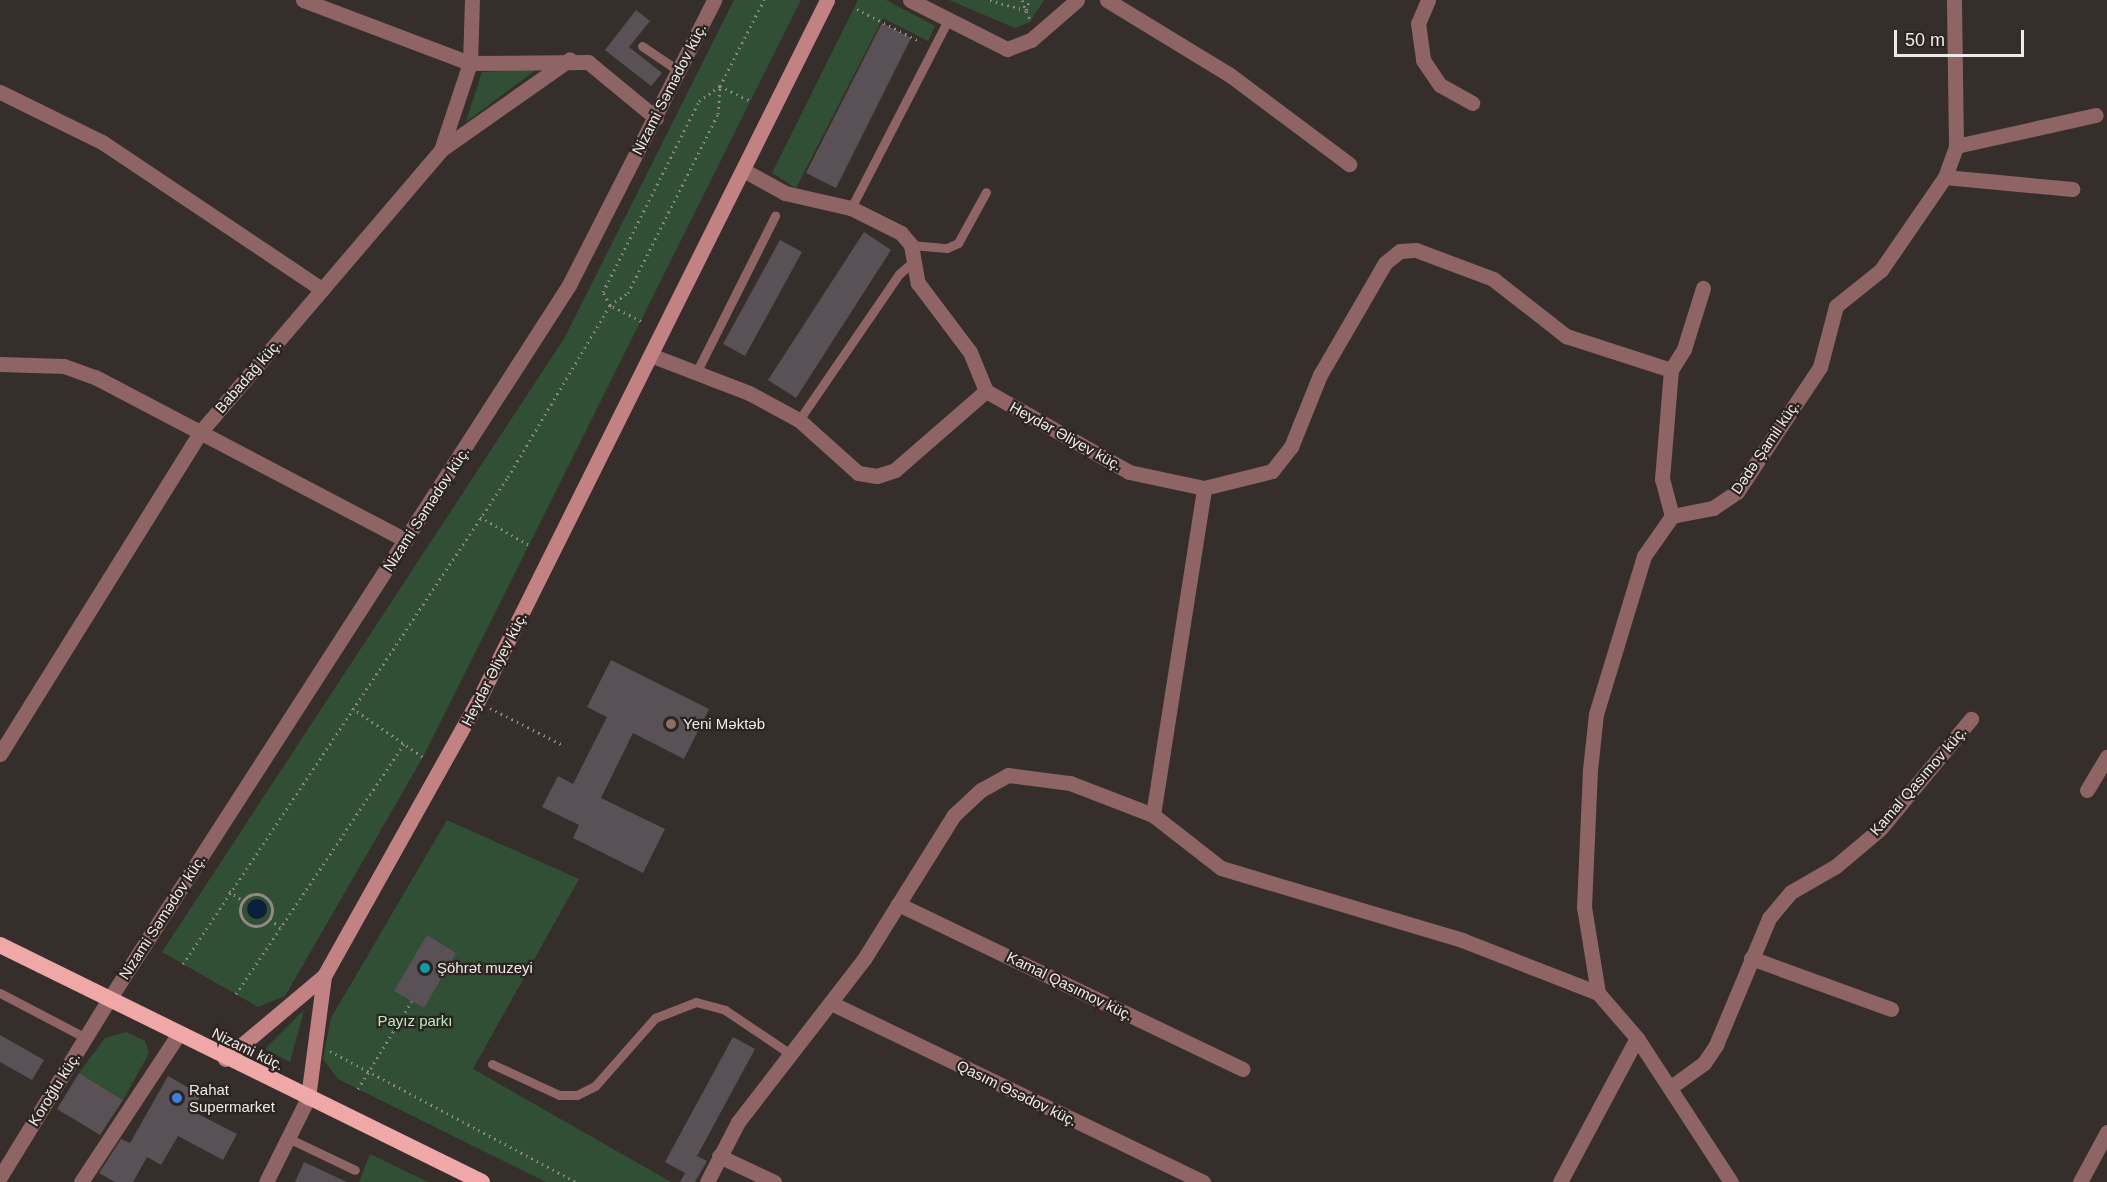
<!DOCTYPE html>
<meta charset="utf-8">
<style>
body{margin:0}
#map{position:relative;width:2107px;height:1182px;overflow:hidden;background:#362e2a;font-family:Helvetica,sans-serif}
div>[style]{position:absolute}
.green>*{inset:0;background:#314f35}
.water>*{inset:0;background:#0c1f3c}
.round{border-radius:50%}
.building>*{inset:0;background:#5a5156}
.path>*{height:3px;margin-top:-1.5px;transform-origin:0;background:repeating-linear-gradient(90deg,#908986 0 1.5px,transparent 0 6px)}
.path>.ring{margin:-1.5px;padding:0;box-sizing:content-box;background:none;border:3px solid #908986;border-radius:50%}
.service>*{height:9px;margin:-4.5px;padding:0 4.5px;transform-origin:4.5px;border-radius:4.5px;background:#8e6464}
.minor>*{height:15px;margin:-7.5px;padding:0 7.5px;transform-origin:7.5px;border-radius:7.5px;background:#8e6464}
.tertiary>*{height:15px;margin:-7.5px;padding:0 7.5px;transform-origin:7.5px;border-radius:7.5px;background:#8e6464}
.secondary>*{height:15px;margin:-7.5px;padding:0 7.5px;transform-origin:7.5px;border-radius:7.5px;background:#c28182}
.trunk>*{height:16px;margin:-8px;padding:0 8px;transform-origin:8px;border-radius:8px;background:#f0a7a8}
.dots>*{width:16px;height:16px;translate:-50% -50%;box-sizing:border-box;border:3px solid #2c2421;border-radius:50%}
span{translate:-50% -50%;white-space:nowrap;text-align:center;line-height:1.15;-webkit-text-stroke:4.5px #2c2421;paint-order:stroke}
.street-label{font-size:15px;color:#efeae7}
.poi-label{font-size:15px;color:#efeae7}
.left{translate:0 -50%;text-align:left}
.park-label{font-size:15px;color:#b5eebc}
.scale{position:absolute;left:1894px;top:30px;width:130px;height:27px;box-sizing:border-box;border:3px solid #efeae7;border-top:0;padding-left:8px;font-size:18px;line-height:21px;white-space:nowrap;color:#efeae7;-webkit-text-stroke:4px #2c2421;paint-order:stroke}
</style>
<div id="map">
<div class="green">
<div style="clip-path:polygon(734px 0,801px 0,423px 757px,285px 996px,258px 1007px,162px 952px,565px 337px)"></div>
<div style="clip-path:polygon(858px 0,886px 0,935px 26px,928px 41px,883px 18px,796px 188px,772px 173px)"></div>
<div style="clip-path:polygon(949px 0,1044px 0,1030px 22px,1015px 28px)"></div>
<div style="clip-path:polygon(537px 69px,466px 122px,482px 72px)"></div>
<div style="clip-path:polygon(447px 820px,579px 879px,473px 1069px,671px 1182px,546px 1182px,338px 1079px,323px 1059px,331px 1018px)"></div>
<div style="clip-path:polygon(304px 1010px,290px 1062px,265px 1049px)"></div>
<div style="clip-path:polygon(126px 1032px,145px 1041px,149px 1053px,123px 1100px,79px 1073px,105px 1038px)"></div>
<div style="clip-path:polygon(370px 1154px,428px 1182px,359px 1182px)"></div>
</div>
<div class="water">
<div class="round" style="left:247px;top:899px;width:20px;height:20px"></div>
</div>
<div class="building">
<div style="clip-path:polygon(636px 10px,650px 21px,629px 47px,662px 73px,651px 86px,605px 50px)"></div>
<div style="clip-path:polygon(882px 23px,911px 38px,836px 188px,806px 173px)"></div>
<div style="clip-path:polygon(864px 232px,891px 250px,796px 398px,768px 380px)"></div>
<div style="clip-path:polygon(780px 240px,802px 252px,745px 356px,723px 344px)"></div>
<div style="clip-path:polygon(611px 660px,709px 709px,684px 759px,633px 733px,601px 798px,665px 829px,643px 873px,573px 838px,579px 825px,542px 807px,558px 776px,573px 784px,607px 717px,587px 707px)"></div>
<div style="clip-path:polygon(427px 935px,456px 953px,424px 1008px,394px 991px)"></div>
<div style="clip-path:polygon(0 1035px,44px 1060px,32px 1080px,0 1062px)"></div>
<div style="clip-path:polygon(733px 1037px,755px 1049px,697px 1156px,707px 1161px,695px 1182px,680px 1182px,685px 1173px,665px 1162px)"></div>
<div style="clip-path:polygon(79px 1073px,123px 1100px,100px 1135px,57px 1109px)"></div>
<div style="clip-path:polygon(168px 1076px,201px 1095px,192px 1111px,237px 1134px,223px 1160px,178px 1136px,161px 1165px,147px 1157px,133px 1182px,115px 1182px,99px 1173px,121px 1139px,130px 1143px)"></div>
<div style="clip-path:polygon(304px 1162px,347px 1182px,295px 1182px)"></div>
</div>
<div class="path">
<div style="left:990px;top:0;width:37px;rotate:16deg"></div>
<div style="left:1022px;top:0;width:22px;rotate:68deg"></div>
<div style="left:857px;top:9px;width:72px;rotate:27.3deg"></div>
<div style="left:1026px;top:10px;width:11px;rotate:-68deg"></div>
<div style="left:641px;top:321px;width:35px;rotate:-153deg"></div>
<div style="left:610px;top:305px;width:15px;rotate:-118deg"></div>
<div style="left:603px;top:292px;width:214px;rotate:-63.3deg"></div>
<div style="left:699px;top:101px;width:26px;rotate:-36deg"></div>
<div style="left:720px;top:86px;width:34px;rotate:26deg"></div>
<div style="left:480px;top:517px;width:56px;rotate:29.7deg"></div>
<div style="left:352px;top:708px;width:86px;rotate:34.6deg"></div>
<div style="left:490px;top:708px;width:82px;rotate:26.9deg"></div>
<div style="left:229px;top:891px;width:16px;rotate:35deg"></div>
<div class="ring" style="left:240px;top:894px;width:29px;height:29px"></div>
<div style="left:270px;top:919px;width:13px;rotate:39deg"></div>
<div style="left:183px;top:964px;width:585px;rotate:-56.28deg"></div>
<div style="left:508px;top:477px;width:200px;rotate:-59.3deg"></div>
<div style="left:610px;top:305px;width:22px;rotate:-34deg"></div>
<div style="left:628px;top:293px;width:200px;rotate:-63.3deg"></div>
<div style="left:718px;top:114px;width:28px;rotate:-86deg"></div>
<div style="left:720px;top:86px;width:97px;rotate:-62.9deg"></div>
<div style="left:236px;top:994px;width:301px;rotate:-56.1deg"></div>
<div style="left:330px;top:1051px;width:279px;rotate:28deg"></div>
<div style="left:358px;top:1089px;width:103px;rotate:-58.5deg"></div>
</div>
<div class="service">
<div style="left:642px;top:46px;width:45px;rotate:34deg"></div>
<div style="left:851px;top:208px;width:212px;rotate:-62.7deg"></div>
<div style="left:911px;top:245px;width:36px;rotate:5deg"></div>
<div style="left:947px;top:248px;width:12px;rotate:-24deg"></div>
<div style="left:958px;top:243px;width:58px;rotate:-61.2deg"></div>
<div style="left:697px;top:371px;width:174px;rotate:-63.3deg"></div>
<div style="left:799px;top:420px;width:177px;rotate:-55.6deg"></div>
<div style="left:899px;top:274px;width:18px;rotate:-41deg"></div>
<div style="left:0;top:993px;width:97px;rotate:27.6deg"></div>
<div style="left:492px;top:1064px;width:74px;rotate:24.8deg"></div>
<div style="left:559px;top:1095px;width:18px"></div>
<div style="left:577px;top:1095px;width:20px;rotate:-27deg"></div>
<div style="left:595px;top:1086px;width:91px;rotate:-48.6deg"></div>
<div style="left:655px;top:1018px;width:44px;rotate:-21.3deg"></div>
<div style="left:696px;top:1002px;width:30px;rotate:15deg"></div>
<div style="left:725px;top:1010px;width:77px;rotate:33.9deg"></div>
<div style="left:288px;top:1138px;width:74px;rotate:25.5deg"></div>
</div>
<div class="minor">
<div style="left:303px;top:0;width:178px;rotate:20.7deg"></div>
<div style="left:470px;top:63px;width:118px;rotate:-0.5deg"></div>
<div style="left:588px;top:62px;width:88px;rotate:39.5deg"></div>
<div style="left:910px;top:0;width:109px;rotate:26.8deg"></div>
<div style="left:1007px;top:49px;width:26px;rotate:-21deg"></div>
<div style="left:1031px;top:40px;width:61px;rotate:-41deg"></div>
<div style="left:1107px;top:0;width:144px;rotate:31.4deg"></div>
<div style="left:1230px;top:75px;width:149px;rotate:36.8deg"></div>
<div style="left:1428px;top:0;width:25px;rotate:113deg"></div>
<div style="left:1418px;top:23px;width:37px;rotate:82deg"></div>
<div style="left:1423px;top:60px;width:30px;rotate:56deg"></div>
<div style="left:1440px;top:85px;width:37px;rotate:29deg"></div>
<div style="left:0;top:92px;width:114px;rotate:26.1deg"></div>
<div style="left:102px;top:142px;width:265px;rotate:33.8deg"></div>
<div style="left:1956px;top:146px;width:143px;rotate:-12.5deg"></div>
<div style="left:442px;top:149px;width:156px;rotate:-35.1deg"></div>
<div style="left:745px;top:171px;width:46px;rotate:28.8deg"></div>
<div style="left:785px;top:193px;width:68px;rotate:12.8deg"></div>
<div style="left:851px;top:208px;width:56px;rotate:26.6deg"></div>
<div style="left:901px;top:233px;width:16px;rotate:50deg"></div>
<div style="left:911px;top:245px;width:39px;rotate:80deg"></div>
<div style="left:918px;top:283px;width:86px;rotate:53deg"></div>
<div style="left:970px;top:352px;width:42px;rotate:67.7deg"></div>
<div style="left:1945px;top:177px;width:128px;rotate:5.4deg"></div>
<div style="left:653px;top:356px;width:103px;rotate:21.1deg"></div>
<div style="left:749px;top:393px;width:57px;rotate:28.4deg"></div>
<div style="left:799px;top:420px;width:79px;rotate:41.9deg"></div>
<div style="left:858px;top:473px;width:19px;rotate:9deg"></div>
<div style="left:877px;top:476px;width:19px;rotate:-18deg"></div>
<div style="left:895px;top:470px;width:121px;rotate:-41deg"></div>
<div style="left:986px;top:391px;width:164px;rotate:29.5deg"></div>
<div style="left:1129px;top:472px;width:77px;rotate:12deg"></div>
<div style="left:1204px;top:488px;width:70px;rotate:-14deg"></div>
<div style="left:1272px;top:471px;width:31px;rotate:-52deg"></div>
<div style="left:1291px;top:447px;width:78px;rotate:-68.1deg"></div>
<div style="left:1320px;top:375px;width:129px;rotate:-59.9deg"></div>
<div style="left:1385px;top:263px;width:19px;rotate:-39deg"></div>
<div style="left:1400px;top:251px;width:16px;rotate:-4deg"></div>
<div style="left:1416px;top:250px;width:82px;rotate:20.6deg"></div>
<div style="left:1493px;top:279px;width:93px;rotate:38deg"></div>
<div style="left:1566px;top:336px;width:110px;rotate:17.9deg"></div>
<div style="left:0;top:364px;width:64px;rotate:1.8deg"></div>
<div style="left:64px;top:366px;width:33px;rotate:20deg"></div>
<div style="left:95px;top:377px;width:351px;rotate:27.7deg"></div>
<div style="left:1672px;top:516px;width:38px;rotate:-105deg"></div>
<div style="left:1662px;top:479px;width:109px;rotate:-85.3deg"></div>
<div style="left:1671px;top:370px;width:25px;rotate:-58deg"></div>
<div style="left:1684px;top:349px;width:64px;rotate:-72.7deg"></div>
<div style="left:0;top:754px;width:382px;rotate:-58.1deg"></div>
<div style="left:202px;top:430px;width:368px;rotate:-49.5deg"></div>
<div style="left:441px;top:150px;width:92px;rotate:-71.6deg"></div>
<div style="left:470px;top:63px;width:63px;rotate:-88.2deg"></div>
<div style="left:2087px;top:790px;width:39px;rotate:-59deg"></div>
<div style="left:1153px;top:815px;width:331px;rotate:-81.1deg"></div>
<div style="left:898px;top:904px;width:382px;rotate:25.6deg"></div>
<div style="left:1751px;top:958px;width:149px;rotate:20deg"></div>
<div style="left:1598px;top:993px;width:87px;rotate:-99.2deg"></div>
<div style="left:1584px;top:907px;width:137px;rotate:-87.5deg"></div>
<div style="left:1590px;top:770px;width:56px;rotate:-83.9deg"></div>
<div style="left:1596px;top:714px;width:165px;rotate:-73.1deg"></div>
<div style="left:1644px;top:556px;width:49px;rotate:-55deg"></div>
<div style="left:1672px;top:516px;width:42px;rotate:-11deg"></div>
<div style="left:1713px;top:508px;width:29px;rotate:-34deg"></div>
<div style="left:1737px;top:492px;width:150px;rotate:-56.4deg"></div>
<div style="left:1820px;top:367px;width:63px;rotate:-75.3deg"></div>
<div style="left:1836px;top:306px;width:58px;rotate:-38.7deg"></div>
<div style="left:1881px;top:270px;width:113px;rotate:-55.5deg"></div>
<div style="left:1945px;top:177px;width:33px;rotate:-70deg"></div>
<div style="left:1956px;top:146px;width:146px;rotate:-90.8deg"></div>
<div style="left:831px;top:1003px;width:413px;rotate:25.7deg"></div>
<div style="left:1671px;top:1087px;width:41px;rotate:-36deg"></div>
<div style="left:1704px;top:1063px;width:22px;rotate:-56deg"></div>
<div style="left:1716px;top:1045px;width:138px;rotate:-67.3deg"></div>
<div style="left:1769px;top:918px;width:34px;rotate:-50deg"></div>
<div style="left:1791px;top:892px;width:52px;rotate:-30deg"></div>
<div style="left:1836px;top:866px;width:57px;rotate:-40.1deg"></div>
<div style="left:1880px;top:829px;width:143px;rotate:-50.4deg"></div>
<div style="left:719px;top:1156px;width:61px;rotate:25.3deg"></div>
<div style="left:0;top:1177px;width:206px;rotate:-58.5deg"></div>
<div style="left:81px;top:1182px;width:176px;rotate:-56.6deg"></div>
<div style="left:266px;top:1182px;width:94px;rotate:-63.4deg"></div>
<div style="left:707px;top:1182px;width:68px;rotate:-62.7deg"></div>
<div style="left:738px;top:1122px;width:206px;rotate:-52.3deg"></div>
<div style="left:864px;top:959px;width:170px;rotate:-58deg"></div>
<div style="left:954px;top:815px;width:37px;rotate:-43deg"></div>
<div style="left:981px;top:790px;width:31px;rotate:-29deg"></div>
<div style="left:1008px;top:775px;width:63px;rotate:7.4deg"></div>
<div style="left:1070px;top:783px;width:89px;rotate:21.1deg"></div>
<div style="left:1153px;top:815px;width:86px;rotate:37.9deg"></div>
<div style="left:1221px;top:868px;width:252px;rotate:16.6deg"></div>
<div style="left:1462px;top:940px;width:146px;rotate:21.3deg"></div>
<div style="left:1598px;top:993px;width:60px;rotate:49.1deg"></div>
<div style="left:1637px;top:1038px;width:172px;rotate:56.9deg"></div>
<div style="left:1560px;top:1182px;width:163px;rotate:-61.9deg"></div>
<div style="left:2080px;top:1182px;width:57px;rotate:-61.6deg"></div>
</div>
<div class="tertiary">
<div style="left:108px;top:1001px;width:852px;rotate:-57.22deg"></div>
<div style="left:569px;top:285px;width:320px;rotate:-63deg"></div>
</div>
<div class="secondary">
<div style="left:324px;top:976px;width:315px;rotate:-60.8deg"></div>
<div style="left:478px;top:701px;width:783px;rotate:-63.53deg"></div>
<div style="left:225px;top:1059px;width:129px;rotate:-40deg"></div>
<div style="left:324px;top:976px;width:123px;rotate:97.5deg"></div>
</div>
<div class="trunk">
<div style="left:0;top:945px;width:537px;rotate:26.18deg"></div>
</div>
<div class="dots">
<div style="left:671px;top:724px;background:#8d6e63"></div>
<div style="left:425px;top:968px;background:#0f9aa8"></div>
<div style="left:177px;top:1098px;background:#3f7fe0"></div>
</div>
<div class="street-label">
<span style="left:669px;top:89px;rotate:-63deg">Nizami Səmədov küç.</span>
<span style="left:248px;top:376px;rotate:-49deg">Babadağ küç.</span>
<span style="left:1066px;top:436px;rotate:29deg">Heydər Əliyev küç.</span>
<span style="left:1765px;top:447px;rotate:-56deg">Dədə Şamil küç.</span>
<span style="left:426px;top:509px;rotate:-57deg">Nizami Səmədov küç.</span>
<span style="left:494px;top:669px;rotate:-63deg">Heydər Əliyev küç.</span>
<span style="left:1918px;top:781px;rotate:-49deg">Kamal Qasımov küç.</span>
<span style="left:162px;top:917px;rotate:-57deg">Nizami Səmədov küç.</span>
<span style="left:1070px;top:986px;rotate:26deg">Kamal Qasımov küç.</span>
<span style="left:248px;top:1049px;rotate:26deg">Nizami küç.</span>
<span style="left:54px;top:1089px;rotate:-58deg">Koroğlu küç.</span>
<span style="left:1017px;top:1093px;rotate:26deg">Qasım Əsədov küç.</span>
</div>
<div class="poi-label">
<span class="left" style="left:683px;top:724px">Yeni Məktəb</span>
<span class="left" style="left:437px;top:968px">Şöhrət muzeyi</span>
<span class="left" style="left:189px;top:1098px">Rahat<br>Supermarket</span>
</div>
<div class="park-label">
<span style="left:415px;top:1021px">Payız parkı</span>
</div>
<div class="scale">50 m</div>
</div>
